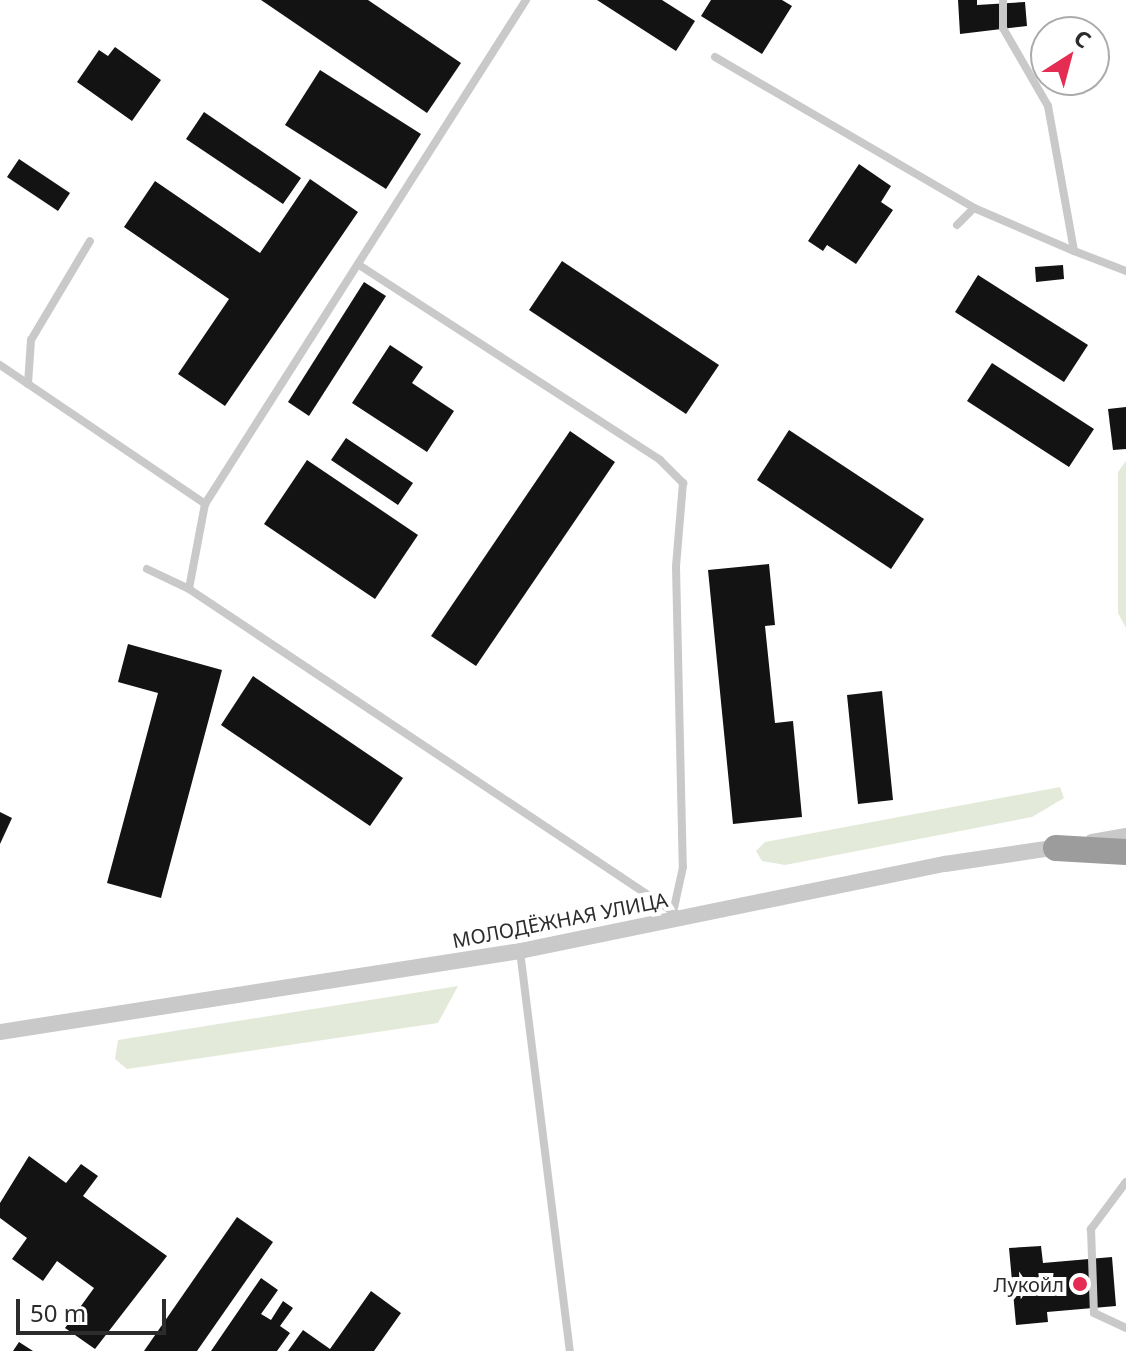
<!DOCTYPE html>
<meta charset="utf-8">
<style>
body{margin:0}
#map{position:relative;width:1126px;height:1351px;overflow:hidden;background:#fff;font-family:"Noto Sans",sans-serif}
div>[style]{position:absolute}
.green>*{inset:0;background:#e4ead9}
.building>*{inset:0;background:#131313}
.service>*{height:8px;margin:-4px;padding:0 4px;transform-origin:4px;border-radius:4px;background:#c9c9c9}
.minor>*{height:16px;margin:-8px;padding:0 8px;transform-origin:8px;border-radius:8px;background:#c9c9c9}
.trunk>*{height:26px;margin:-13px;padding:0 13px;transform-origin:13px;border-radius:13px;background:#9c9c9c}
.dots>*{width:22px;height:22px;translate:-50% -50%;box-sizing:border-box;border:4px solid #fff;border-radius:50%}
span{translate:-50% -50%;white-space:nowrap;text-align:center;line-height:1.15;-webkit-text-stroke:8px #fff;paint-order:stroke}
.street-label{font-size:20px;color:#2c2c2c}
.poi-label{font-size:20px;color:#2c2c2c}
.right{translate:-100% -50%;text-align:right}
.north{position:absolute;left:1030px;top:16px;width:80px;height:80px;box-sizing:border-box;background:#fff;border:2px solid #ababab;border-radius:50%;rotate:36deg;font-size:22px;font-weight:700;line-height:32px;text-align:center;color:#2c2c2c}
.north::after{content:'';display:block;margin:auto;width:28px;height:36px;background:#e52c52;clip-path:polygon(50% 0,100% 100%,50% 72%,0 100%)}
.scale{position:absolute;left:16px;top:1299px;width:150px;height:36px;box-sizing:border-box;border:4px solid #2c2c2c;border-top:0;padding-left:10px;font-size:24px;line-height:28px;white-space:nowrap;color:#2c2c2c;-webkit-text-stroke:6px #fff;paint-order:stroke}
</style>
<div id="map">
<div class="green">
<div style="clip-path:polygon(1126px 461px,1126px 628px,1118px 613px,1118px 472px)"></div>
<div style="clip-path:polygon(1060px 787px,1064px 798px,1032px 817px,785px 865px,762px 861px,756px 851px,765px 842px)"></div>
<div style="clip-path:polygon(458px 986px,438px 1023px,127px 1069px,115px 1059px,118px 1040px)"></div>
</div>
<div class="building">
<div style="clip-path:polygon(261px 0,368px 0,461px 63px,427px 113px)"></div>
<div style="clip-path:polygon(597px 0,662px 0,695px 21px,676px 51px)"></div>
<div style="clip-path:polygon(711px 0,782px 0,792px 6px,762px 54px,701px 16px)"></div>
<div style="clip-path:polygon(958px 0,977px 0,977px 5px,1025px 2px,1027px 26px,960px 34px)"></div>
<div style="clip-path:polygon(115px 47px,161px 80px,132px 121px,77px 82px,99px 50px,108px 56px)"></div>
<div style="clip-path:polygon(320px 70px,421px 134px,386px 189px,285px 125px)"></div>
<div style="clip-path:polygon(204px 112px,301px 178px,283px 204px,186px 139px)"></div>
<div style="clip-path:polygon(19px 159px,70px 193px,58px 211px,7px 177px)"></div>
<div style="clip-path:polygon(859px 164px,891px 186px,881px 202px,893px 210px,856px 264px,827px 245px,823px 251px,808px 241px)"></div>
<div style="clip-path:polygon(310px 179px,358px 212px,225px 406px,178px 374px,229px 299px,124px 227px,155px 181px,260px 253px)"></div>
<div style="clip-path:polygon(562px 261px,719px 365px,686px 414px,529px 310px)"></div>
<div style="clip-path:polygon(1063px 265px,1064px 279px,1036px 282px,1035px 267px)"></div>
<div style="clip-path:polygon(978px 275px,1088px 345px,1064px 382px,955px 312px)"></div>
<div style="clip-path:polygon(364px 282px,386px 296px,309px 416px,288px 402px)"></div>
<div style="clip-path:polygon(390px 345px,423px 367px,412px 383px,454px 411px,427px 452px,352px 403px)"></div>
<div style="clip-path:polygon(992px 363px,1094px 429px,1069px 467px,967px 401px)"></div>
<div style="clip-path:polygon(1126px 407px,1126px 449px,1113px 450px,1108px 409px)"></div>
<div style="clip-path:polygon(789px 430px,924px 519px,891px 569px,757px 480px)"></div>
<div style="clip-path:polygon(570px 431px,615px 462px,476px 666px,431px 636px)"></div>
<div style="clip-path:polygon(346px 438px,413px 483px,398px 505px,331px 460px)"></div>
<div style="clip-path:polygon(307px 460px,418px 535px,375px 599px,264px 524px)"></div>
<div style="clip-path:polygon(769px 564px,775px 625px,765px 626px,775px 723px,793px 721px,802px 817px,733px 824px,708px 570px)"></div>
<div style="clip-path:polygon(128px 644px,222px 670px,161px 898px,107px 883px,158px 693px,118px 682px)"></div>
<div style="clip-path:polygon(253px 676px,403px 778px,370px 826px,221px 725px)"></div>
<div style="clip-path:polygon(882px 691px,893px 800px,858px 804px,847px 695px)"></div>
<div style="clip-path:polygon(0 812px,12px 818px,0 844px)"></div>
<div style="clip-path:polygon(29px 1156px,66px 1183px,81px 1164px,98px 1176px,83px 1196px,167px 1256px,95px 1349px,65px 1328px,94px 1288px,57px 1261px,43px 1281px,12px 1259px,27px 1238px,0 1218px,0 1203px)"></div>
<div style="clip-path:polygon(237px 1217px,273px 1242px,197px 1351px,144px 1351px)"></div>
<div style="clip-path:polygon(1041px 1246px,1043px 1263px,1112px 1257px,1116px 1306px,1047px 1312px,1048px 1322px,1016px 1325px,1009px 1248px)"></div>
<div style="clip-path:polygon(261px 1278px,278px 1290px,261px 1314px,271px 1320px,283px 1301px,293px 1308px,280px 1326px,290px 1333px,277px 1351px,211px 1351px)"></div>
<div style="clip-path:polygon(371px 1291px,401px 1313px,374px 1351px,288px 1351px,303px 1330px,330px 1349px)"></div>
<div style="clip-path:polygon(19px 1342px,33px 1351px,13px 1351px)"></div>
</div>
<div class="service">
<div style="left:1003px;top:0;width:28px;rotate:90deg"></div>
<div style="left:1003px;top:28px;width:90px;rotate:60deg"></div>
<div style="left:1048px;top:106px;width:147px;rotate:79.8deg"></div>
<div style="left:1074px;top:251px;width:56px;rotate:21deg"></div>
<div style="left:715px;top:57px;width:300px;rotate:30.2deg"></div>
<div style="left:974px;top:208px;width:109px;rotate:23.3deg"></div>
<div style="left:957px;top:225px;width:24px;rotate:-45deg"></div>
<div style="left:359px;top:265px;width:359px;rotate:32.9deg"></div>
<div style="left:660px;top:460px;width:33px;rotate:45deg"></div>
<div style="left:683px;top:483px;width:84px;rotate:94.8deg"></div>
<div style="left:676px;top:567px;width:300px;rotate:88.7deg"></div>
<div style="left:683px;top:867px;width:42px;rotate:102.4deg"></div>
<div style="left:0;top:365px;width:248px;rotate:34.1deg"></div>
<div style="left:205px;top:504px;width:86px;rotate:100.7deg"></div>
<div style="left:189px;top:589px;width:591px;rotate:33.69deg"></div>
<div style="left:28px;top:384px;width:44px;rotate:-86.1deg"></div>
<div style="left:31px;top:340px;width:115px;rotate:-59.2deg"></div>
<div style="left:205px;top:504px;width:598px;rotate:-57.51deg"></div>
<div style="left:147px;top:569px;width:47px;rotate:25.5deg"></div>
<div style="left:520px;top:951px;width:403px;rotate:82.9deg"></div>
<div style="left:1126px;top:1182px;width:59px;rotate:126.7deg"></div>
<div style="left:1091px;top:1229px;width:84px;rotate:88deg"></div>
<div style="left:1094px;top:1313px;width:35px;rotate:25deg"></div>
</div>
<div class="minor">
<div style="left:1092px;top:842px;width:35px;rotate:-10deg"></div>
<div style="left:0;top:1032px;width:526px;rotate:-8.85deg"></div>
<div style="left:520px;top:951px;width:434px;rotate:-11.6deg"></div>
<div style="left:945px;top:864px;width:121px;rotate:-8.5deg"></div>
</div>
<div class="trunk">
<div style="left:1056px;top:848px;width:70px;rotate:3.3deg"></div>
</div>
<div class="dots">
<div style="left:1080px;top:1284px;background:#e52c52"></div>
</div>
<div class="street-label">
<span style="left:560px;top:920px;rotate:-11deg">МОЛОДЁЖНАЯ УЛИЦА</span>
</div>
<div class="poi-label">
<span class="right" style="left:1064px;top:1284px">Лукойл</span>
</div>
<div class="north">С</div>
<div class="scale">50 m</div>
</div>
